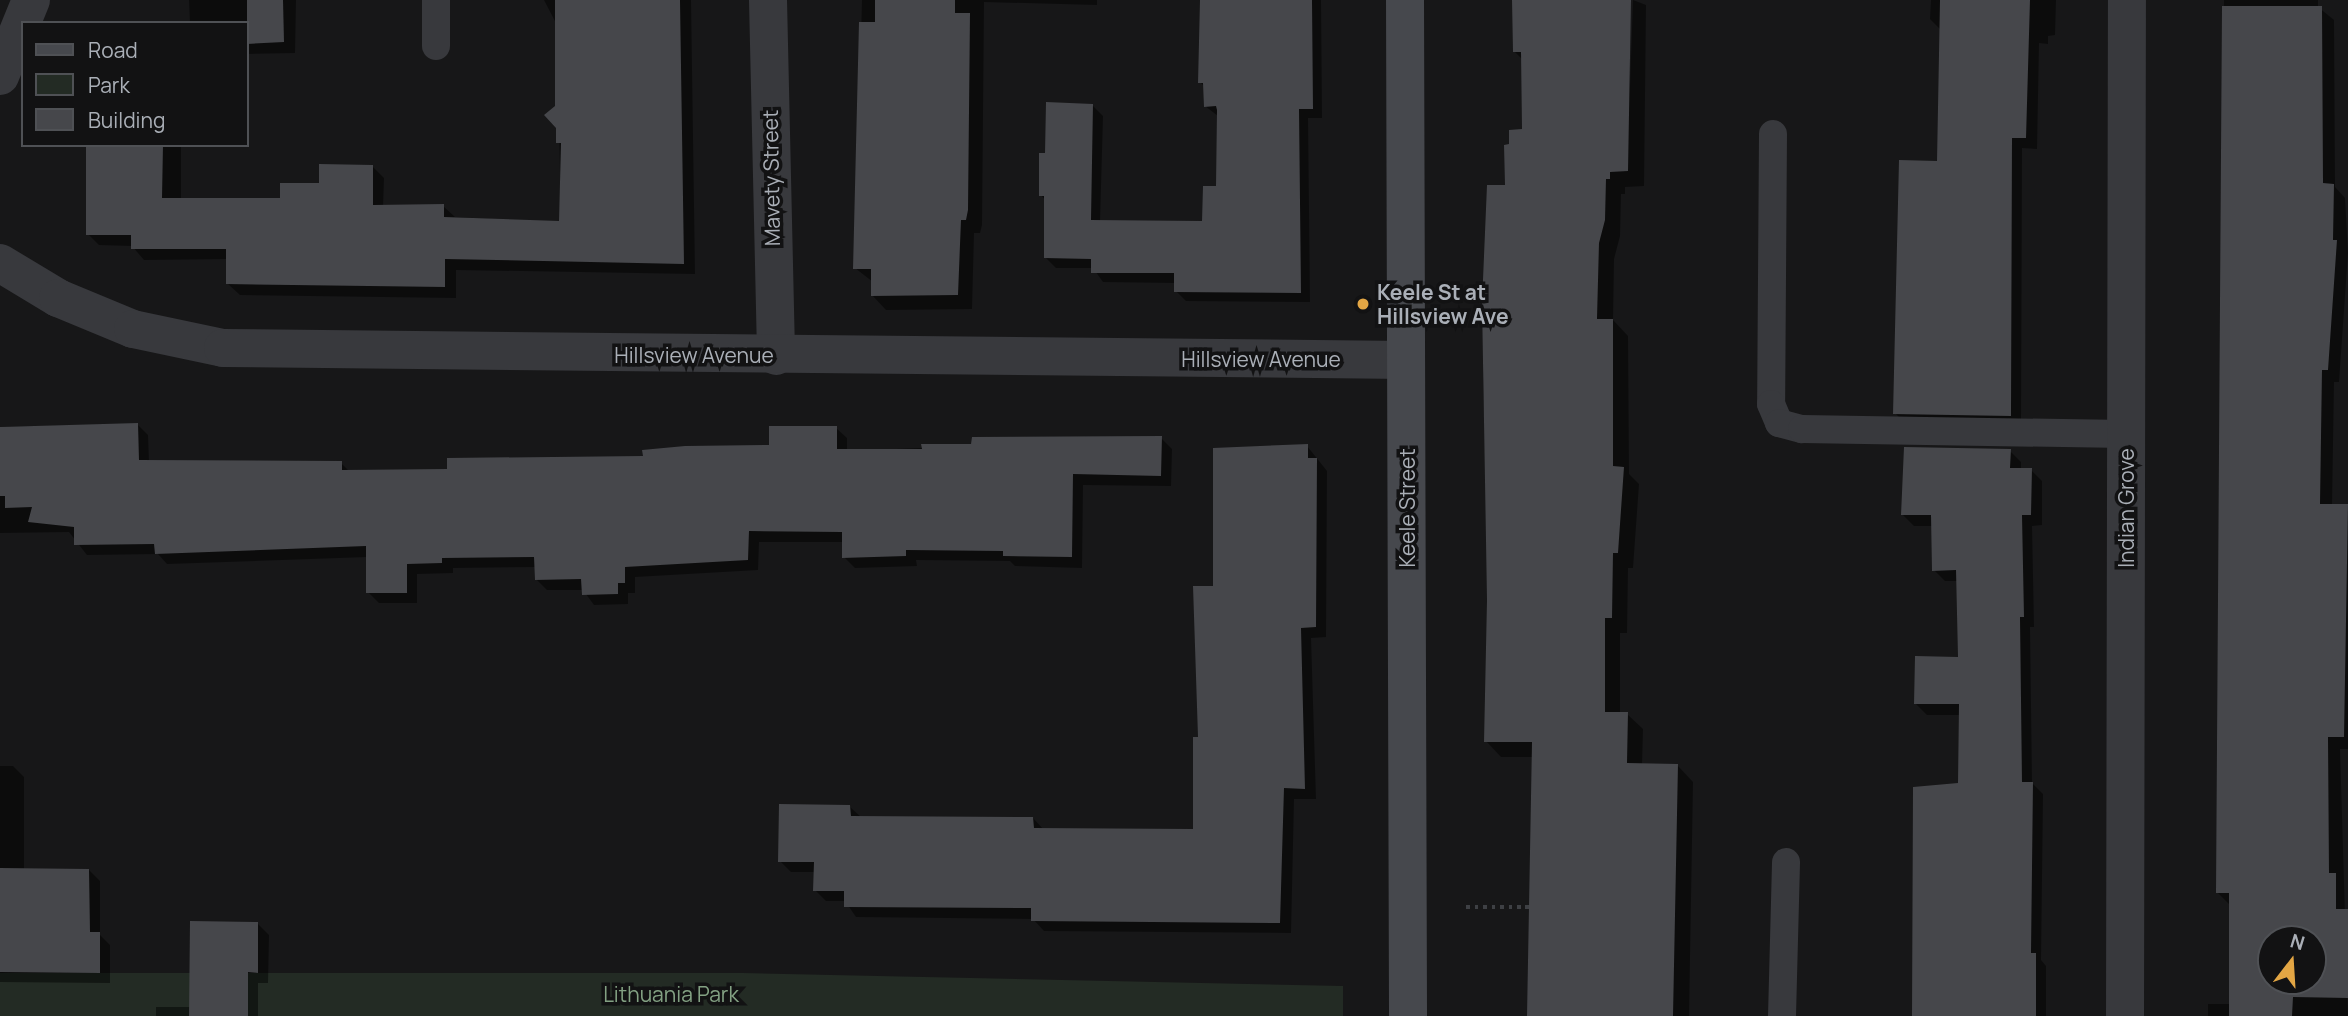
<!DOCTYPE html>
<style>
body{margin:0}
#map{position:relative;width:2348px;height:1016px;overflow:hidden;background:#171718;font-family:Manrope,sans-serif}
div>[style]{position:absolute}
.green>*{inset:0;background:#232b24}
.shadow>*{inset:0;background:#0007}
.building>*{inset:0;background:#46474b}
.path>*{height:4.5px;margin-top:-2.25px;transform-origin:0;background:repeating-linear-gradient(90deg,#3e4044 0 3.5px,transparent 0 8.5px)}
.service>*{height:28px;margin:-14px;padding:0 14px;transform-origin:14px;border-radius:14px;background:#38393d}
.minor>*{height:38px;margin:-19px;padding:0 19px;transform-origin:19px;border-radius:19px;background:#38393d}
.secondary>*{height:38px;margin:-19px;padding:0 19px;transform-origin:19px;border-radius:19px;background:#46484d}
.dots>*{width:19px;height:19px;translate:-50% -50%;box-sizing:border-box;border:4px solid #121213;border-radius:50%}
span{translate:-50% -50%;white-space:nowrap;text-align:center;line-height:1.15;-webkit-text-stroke:7px #121213;paint-order:stroke}
.street-label{font-size:21px;color:#aaafb7}
.poi-label{font-size:21px;color:#aaafb7;font-weight:700}
.left{translate:0 -50%;text-align:left}
.park-label{font-size:21px;color:#83a183}
.legend{position:absolute;left:21px;top:21px;width:228px;height:126px;box-sizing:border-box;background:#121213;border:2px solid #4f5155;margin:0;padding:9px 12px;list-style:none;font-size:21px;color:#aaafb7}
.legend li{display:flex;align-items:center;gap:14px;height:35px}
.legend b{width:35px;border:2px solid #4f5155}
.north{position:absolute;left:2257px;top:925px;width:70px;height:70px;box-sizing:border-box;background:#121213;border:2px solid #4f5155;border-radius:50%;rotate:17deg;font-size:19px;font-weight:700;line-height:28px;text-align:center;color:#aaafb7}
.north::after{content:'';display:block;margin:auto;width:24px;height:32px;background:#e3a644;clip-path:polygon(50% 0,100% 100%,50% 72%,0 100%)}
</style>
<div id="map">
<div class="green">
<div style="clip-path:polygon(0 973px,743px 973px,1343px 986px,1343px 1016px,0 1016px)"></div>
</div>
<div class="shadow">
<div style="clip-path:polygon(189px 0,296px 0,295px 53px,247px 54px,247px 23px,190px 23px)"></div>
<div style="clip-path:polygon(691px 0,695px 274px,456px 270px,456px 298px,240px 295px,228px 284px,228px 259px,144px 260px,132px 246px,99px 245px,88px 234px,88px 145px,181px 145px,181px 200px,282px 200px,372px 166px,384px 178px,383px 207px,443px 206px,455px 217px,561px 223px,557px 25px,544px 0)"></div>
<div style="clip-path:polygon(862px 0,1097px 0,1097px 5px,984px 2px,982px 225px,980px 233px,974px 233px,972px 309px,886px 310px,872px 295px,873px 282px,855px 268px)"></div>
<div style="clip-path:polygon(1201px 0,1321px 0,1322px 118px,1308px 118px,1310px 302px,1186px 301px,1176px 291px,1176px 283px,1103px 282px,1093px 268px,1056px 268px,1046px 258px,1046px 201px,1041px 195px,1047px 154px,1093px 106px,1103px 116px,1100px 222px,1204px 223px,1218px 187px,1218px 116px,1205px 106px,1205px 87px,1200px 82px)"></div>
<div style="clip-path:polygon(1514px 0,1629px 0,1630px 87px,1633px 0,1646px 5px,1644px 186px,1625px 187px,1625px 194px,1621px 194px,1620px 236px,1614px 259px,1613px 320px,1628px 336px,1629px 474px,1639px 484px,1633px 568px,1628px 568px,1627px 633px,1620px 633px,1620px 714px,1627px 714px,1643px 729px,1642px 765px,1678px 766px,1693px 782px,1689px 1016px,1530px 1016px,1534px 757px,1501px 757px,1486px 741px,1489px 600px,1483px 379px,1489px 187px,1507px 187px,1524px 131px,1523px 60px,1514px 51px)"></div>
<div style="clip-path:polygon(1931px 0,2056px 0,2055px 35px,2048px 36px,2048px 44px,2039px 43px,2037px 149px,2022px 148px,2021px 426px,1906px 424px,1895px 413px,1938px 163px,1941px 30px,1930px 19px)"></div>
<div style="clip-path:polygon(evenodd,2224px 0,2318px 0,2318px 7px,2334px 20px,2335px 187px,2345px 198px,2348px 253px,2339px 382px,2334px 382px,2332px 505px,2348px 505px,2348px 749px,2340px 749px,2348px 1016px,2208px 1016px,2208px 1004px,2231px 1004px,2230px 905px,2217px 892px,2224px 0,2271px 939px,2313px 939px,2313px 981px,2271px 981px,2271px 939px)"></div>
<div style="clip-path:polygon(137px 424px,148px 435px,149px 462px,341px 463px,350px 472px,448px 471px,771px 447px,836px 428px,847px 438px,847px 451px,1161px 438px,1172px 449px,1171px 486px,1083px 485px,1082px 568px,1015px 566px,1010px 561px,916px 560px,917px 566px,855px 568px,844px 557px,844px 542px,759px 542px,758px 570px,635px 577px,635px 593px,628px 593px,628px 604px,594px 605px,583px 590px,547px 590px,536px 579px,536px 567px,453px 568px,453px 573px,417px 574px,417px 603px,379px 603px,368px 592px,367px 557px,167px 564px,158px 554px,87px 555px,69px 532px,0 533px,0 538px,0 427px)"></div>
<div style="clip-path:polygon(1307px 446px,1327px 471px,1326px 637px,1311px 638px,1316px 799px,1294px 799px,1291px 933px,1044px 931px,1033px 919px,856px 917px,845px 901px,826px 901px,815px 890px,815px 872px,791px 872px,780px 861px,850px 807px,861px 817px,1033px 818px,1044px 830px,1195px 831px,1215px 588px)"></div>
<div style="clip-path:polygon(2010px 451px,2021px 462px,2021px 469px,2031px 470px,2042px 481px,2042px 525px,2032px 526px,2034px 627px,2030px 627px,2032px 783px,2043px 794px,2041px 960px,2046px 966px,2046px 1016px,1913px 1016px,1960px 785px,1961px 715px,1927px 715px,1916px 704px,1960px 659px,1958px 581px,1945px 581px,1934px 570px,1933px 526px,1914px 526px,1903px 515px)"></div>
<div style="clip-path:polygon(0 766px,13px 766px,24px 777px,24px 870px,89px 870px,100px 881px,100px 935px,110px 945px,110px 983px,0 982px)"></div>
<div style="clip-path:polygon(258px 924px,269px 935px,268px 983px,258px 983px,258px 1016px,156px 1016px,156px 1007px,191px 1007px)"></div>
</div>
<div class="building">
<div style="clip-path:polygon(247px 0,283px 0,284px 42px,247px 44px)"></div>
<div style="clip-path:polygon(555px 0,680px 0,684px 264px,445px 259px,445px 287px,226px 284px,226px 249px,131px 249px,131px 235px,86px 235px,86px 145px,163px 145px,162px 198px,280px 198px,280px 183px,319px 183px,319px 164px,373px 165px,373px 205px,444px 204px,444px 217px,559px 221px,561px 143px,556px 143px,556px 128px,544px 115px,555px 106px)"></div>
<div style="clip-path:polygon(875px 0,955px 0,955px 13px,970px 13px,968px 210px,966px 220px,961px 220px,958px 295px,871px 296px,871px 269px,853px 269px,859px 22px,875px 22px)"></div>
<div style="clip-path:polygon(1200px 0,1312px 0,1313px 109px,1299px 109px,1301px 293px,1174px 292px,1174px 273px,1091px 273px,1091px 259px,1044px 258px,1044px 196px,1039px 196px,1039px 153px,1045px 153px,1046px 102px,1093px 104px,1091px 220px,1202px 221px,1203px 186px,1216px 186px,1217px 110px,1216px 106px,1204px 107px,1203px 83px,1198px 83px)"></div>
<div style="clip-path:polygon(1512px 0,1631px 0,1628px 171px,1610px 172px,1610px 179px,1606px 179px,1605px 220px,1599px 243px,1597px 319px,1613px 319px,1613px 466px,1624px 467px,1618px 553px,1613px 553px,1612px 618px,1605px 618px,1605px 712px,1628px 712px,1627px 763px,1678px 764px,1673px 1016px,1527px 1016px,1532px 742px,1484px 742px,1487px 600px,1482px 303px,1487px 185px,1505px 185px,1504px 145px,1509px 144px,1509px 130px,1522px 129px,1521px 52px,1513px 52px)"></div>
<div style="clip-path:polygon(1940px 0,2030px 0,2026px 138px,2012px 138px,2011px 416px,1893px 414px,1899px 160px,1937px 161px)"></div>
<div style="clip-path:polygon(evenodd,2222px 6px,2322px 6px,2323px 183px,2334px 184px,2333px 240px,2337px 240px,2328px 370px,2322px 370px,2320px 504px,2348px 504px,2344px 737px,2328px 737px,2329px 873px,2336px 873px,2336px 909px,2348px 909px,2348px 998px,2293px 997px,2292px 1016px,2229px 1016px,2229px 893px,2216px 893px,2222px 6px,2271px 939px,2313px 939px,2313px 981px,2271px 981px,2271px 939px)"></div>
<div style="clip-path:polygon(138px 423px,139px 460px,342px 461px,342px 470px,447px 469px,447px 458px,643px 456px,642px 450px,685px 446px,769px 445px,769px 426px,837px 426px,837px 449px,922px 449px,921px 444px,971px 444px,972px 437px,1162px 436px,1161px 476px,1073px 474px,1072px 557px,1003px 556px,1003px 551px,906px 550px,906px 556px,842px 558px,842px 532px,749px 531px,748px 560px,625px 567px,625px 583px,618px 583px,618px 594px,582px 595px,581px 579px,535px 580px,534px 557px,442px 558px,442px 563px,407px 564px,407px 593px,366px 593px,366px 546px,155px 554px,154px 544px,74px 545px,74px 527px,28px 522px,32px 507px,5px 508px,5px 496px,0 496px,0 427px)"></div>
<div style="clip-path:polygon(1308px 444px,1308px 458px,1317px 458px,1316px 627px,1301px 628px,1305px 789px,1284px 788px,1280px 923px,1031px 921px,1031px 908px,844px 907px,844px 891px,813px 891px,814px 862px,778px 862px,779px 804px,850px 805px,851px 816px,1033px 817px,1034px 828px,1193px 829px,1193px 737px,1198px 737px,1193px 586px,1213px 586px,1213px 448px)"></div>
<div style="clip-path:polygon(1904px 447px,2011px 449px,2010px 468px,2032px 468px,2031px 515px,2022px 515px,2024px 617px,2020px 617px,2022px 782px,2033px 782px,2031px 953px,2036px 953px,2036px 1016px,1912px 1016px,1913px 787px,1958px 783px,1959px 704px,1914px 704px,1915px 656px,1958px 657px,1956px 570px,1932px 571px,1931px 515px,1901px 515px)"></div>
<div style="clip-path:polygon(0 868px,89px 869px,90px 932px,100px 932px,100px 973px,0 972px)"></div>
<div style="clip-path:polygon(190px 921px,258px 922px,258px 973px,248px 972px,248px 1016px,189px 1016px)"></div>
</div>
<div class="path">
<div style="left:1466px;top:907px;width:63px"></div>
</div>
<div class="service">
<div style="left:436px;top:46px;width:46px;rotate:-90deg"></div>
<div style="left:1773px;top:134px;width:270px;rotate:90.4deg"></div>
<div style="left:1771px;top:404px;width:21px;rotate:67deg"></div>
<div style="left:1779px;top:423px;width:24px;rotate:15deg"></div>
<div style="left:1802px;top:429px;width:324px;rotate:0.9deg"></div>
<div style="left:1782px;top:1016px;width:154px;rotate:-88.5deg"></div>
</div>
<div class="minor">
<div style="left:768px;top:0;width:356px;rotate:88.7deg"></div>
<div style="left:0;top:76px;width:82px;rotate:-67.8deg"></div>
<div style="left:0;top:263px;width:68px;rotate:31.1deg"></div>
<div style="left:58px;top:298px;width:81px;rotate:22.5deg"></div>
<div style="left:133px;top:329px;width:92px;rotate:11.9deg"></div>
<div style="left:223px;top:348px;width:1183px;rotate:0.58deg"></div>
<div style="left:2125px;top:1016px;width:1016px;rotate:-89.89deg"></div>
</div>
<div class="secondary">
<div style="left:1405px;top:0;width:1016px;rotate:89.83deg"></div>
</div>
<div class="dots">
<div style="left:1363px;top:304px;background:#e3a644"></div>
</div>
<div class="street-label">
<span style="left:771px;top:178px;rotate:-91deg">Mavety Street</span>
<span style="left:694px;top:355px">Hillsview Avenue</span>
<span style="left:1261px;top:359px">Hillsview Avenue</span>
<span style="left:1407px;top:508px;rotate:-90deg">Keele Street</span>
<span style="left:2126px;top:508px;rotate:-90deg">Indian Grove</span>
</div>
<div class="poi-label">
<span class="left" style="left:1377px;top:304px">Keele St at<br>Hillsview Ave</span>
</div>
<div class="park-label">
<span style="left:671px;top:994px">Lithuania Park</span>
</div>
<ul class="legend">
<li><b style="height:9px;background:#46484d"></b>Road</li>
<li><b style="height:19px;background:#232b24"></b>Park</li>
<li><b style="height:19px;background:#46474b"></b>Building</li>
</ul>
<div class="north">N</div>
</div>
